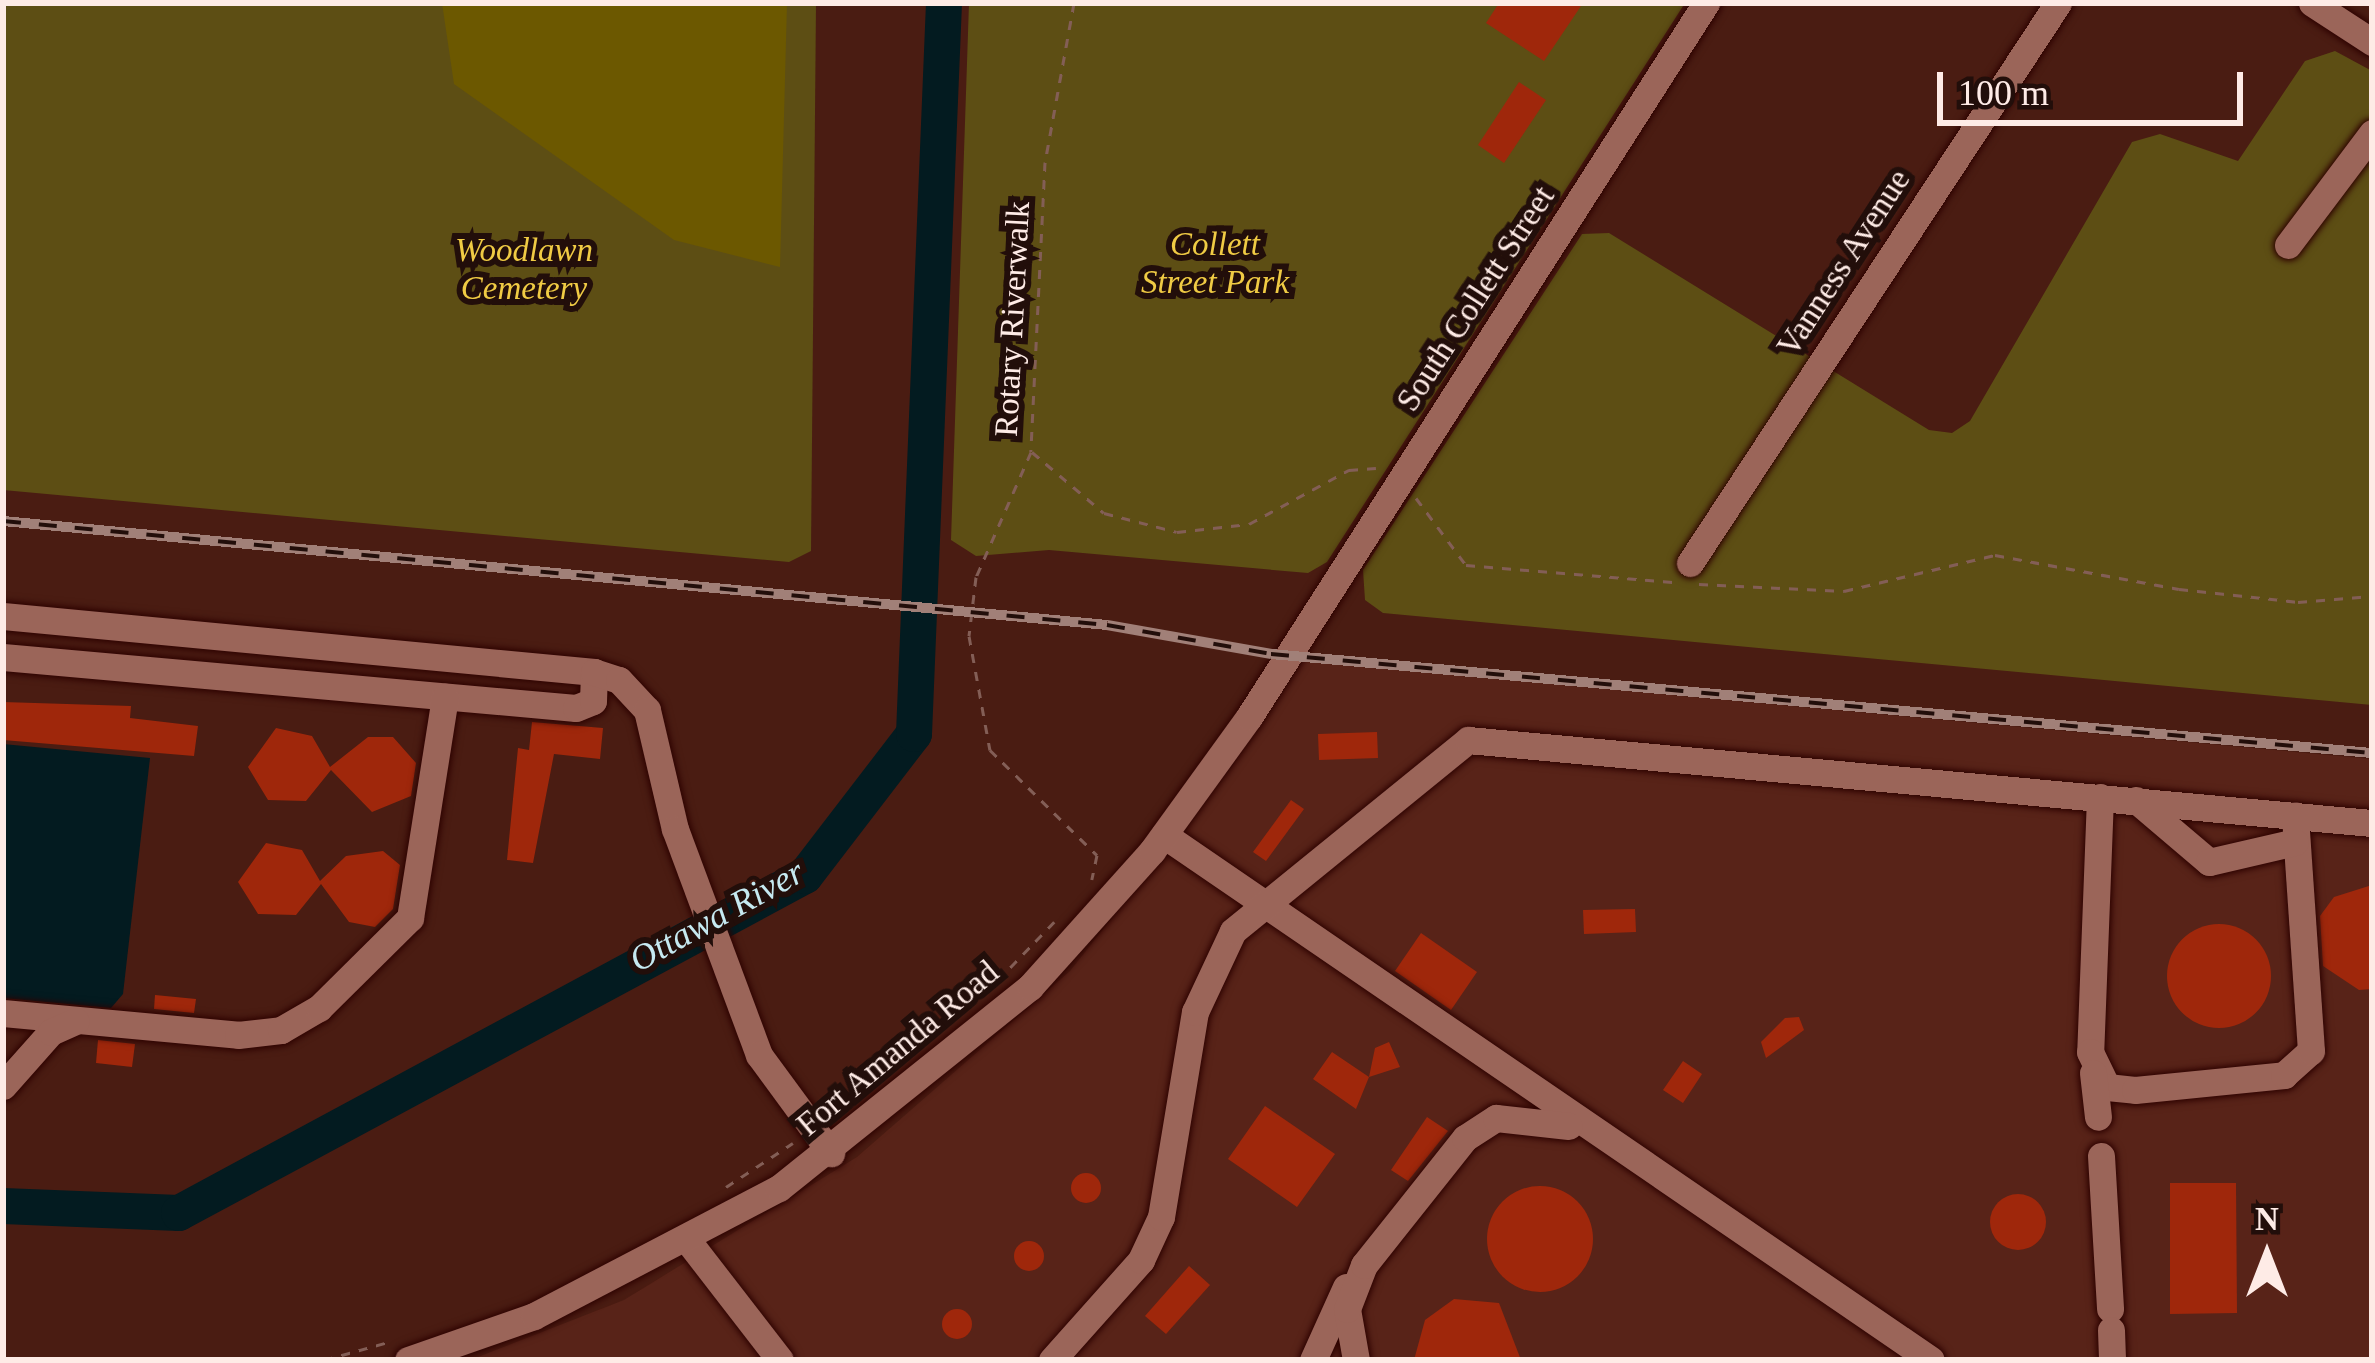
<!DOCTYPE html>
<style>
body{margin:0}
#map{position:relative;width:2375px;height:1363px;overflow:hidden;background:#4a1c12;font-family:"Times New Roman",serif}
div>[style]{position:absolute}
.built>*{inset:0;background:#582318}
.green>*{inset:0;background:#5d4e14}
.forest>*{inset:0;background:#6c5800}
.water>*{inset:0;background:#031b20}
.river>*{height:36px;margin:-18px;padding:0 18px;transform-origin:18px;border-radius:18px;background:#031b20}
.building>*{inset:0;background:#9f270b}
.round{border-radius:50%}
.path>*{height:3px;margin-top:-1.5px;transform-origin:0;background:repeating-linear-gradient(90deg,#835e56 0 9px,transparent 0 18px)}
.roads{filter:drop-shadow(0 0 3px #2e0300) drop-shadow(0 0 3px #2e0300)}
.minor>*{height:27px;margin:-13.5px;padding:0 13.5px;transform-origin:13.5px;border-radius:13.5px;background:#9b6559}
.rail>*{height:10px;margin-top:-5px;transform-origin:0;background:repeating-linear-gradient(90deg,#220e0a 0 18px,#a18078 0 36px);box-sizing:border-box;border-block:3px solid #a18078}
span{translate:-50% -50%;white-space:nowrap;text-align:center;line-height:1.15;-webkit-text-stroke:12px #220e0a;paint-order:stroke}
.park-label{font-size:33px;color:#f0cb44;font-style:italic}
.street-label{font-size:33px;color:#feebe6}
.water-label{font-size:36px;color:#c6e9f1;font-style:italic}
.frame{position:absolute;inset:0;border:6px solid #feebe6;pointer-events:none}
.north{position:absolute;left:2207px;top:1195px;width:120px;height:120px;-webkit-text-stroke:9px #220e0a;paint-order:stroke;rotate:0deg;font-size:33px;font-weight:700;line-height:48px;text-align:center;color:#feebe6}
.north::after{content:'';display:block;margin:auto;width:42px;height:54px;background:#feebe6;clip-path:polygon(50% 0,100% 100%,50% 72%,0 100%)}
.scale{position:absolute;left:1937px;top:72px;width:306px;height:54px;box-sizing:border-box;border:6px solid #feebe6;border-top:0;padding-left:15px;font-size:36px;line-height:42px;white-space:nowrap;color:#feebe6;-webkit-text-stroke:9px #220e0a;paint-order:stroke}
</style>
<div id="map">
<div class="built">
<div style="clip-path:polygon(1298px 661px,2372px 759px,2372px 1360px,470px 1360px,624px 1300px,857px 1157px,1070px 971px,1233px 765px)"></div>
</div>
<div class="green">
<div style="clip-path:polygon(3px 3px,816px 3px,811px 551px,789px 562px,3px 490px)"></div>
<div style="clip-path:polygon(969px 3px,1685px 3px,1327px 562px,1308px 573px,1049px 550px,976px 556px,951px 540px)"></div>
<div style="clip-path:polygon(2335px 51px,2372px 71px,2372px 705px,1383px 613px,1365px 600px,1363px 570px,1582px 234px,1609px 233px,1929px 430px,1952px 433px,1970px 421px,2132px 142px,2160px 134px,2238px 161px,2305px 61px)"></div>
</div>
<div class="forest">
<div style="clip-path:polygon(442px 3px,787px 3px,780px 267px,674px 240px,454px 84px)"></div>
</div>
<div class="water">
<div style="clip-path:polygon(3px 744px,150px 758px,123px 994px,111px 1008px,3px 998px)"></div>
</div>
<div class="river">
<div style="left:3px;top:1206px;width:176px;rotate:2.3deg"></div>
<div style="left:179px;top:1213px;width:711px;rotate:-28.3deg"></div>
<div style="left:805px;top:876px;width:179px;rotate:-52.5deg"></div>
<div style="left:914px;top:734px;width:732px;rotate:-87.65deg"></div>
</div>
<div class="building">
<div style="clip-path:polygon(1499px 3px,1583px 3px,1544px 61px,1486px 23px)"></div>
<div style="clip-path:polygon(1519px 82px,1546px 100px,1504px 163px,1478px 145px)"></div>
<div style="clip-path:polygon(3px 702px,131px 706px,130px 718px,198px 726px,194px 756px,3px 740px)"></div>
<div style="clip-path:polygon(532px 722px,603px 728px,600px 759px,554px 754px,533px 863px,507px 860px,518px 748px,529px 750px)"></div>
<div style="clip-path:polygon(276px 728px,312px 736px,330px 767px,368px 737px,393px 737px,416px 763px,411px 796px,372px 812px,331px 770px,306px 801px,268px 800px,248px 767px)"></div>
<div style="clip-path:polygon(1377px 732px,1378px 758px,1319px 760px,1318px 734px)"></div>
<div style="clip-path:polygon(1291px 800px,1304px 809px,1266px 861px,1253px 852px)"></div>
<div style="clip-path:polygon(266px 843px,302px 850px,320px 881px,346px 856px,383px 851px,400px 865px,393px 909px,375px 927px,349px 922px,321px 884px,296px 915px,258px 914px,238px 882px)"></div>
<div style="clip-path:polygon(2372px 885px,2372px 989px,2359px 990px,2323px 966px,2320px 916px,2334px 897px)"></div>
<div style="clip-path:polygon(1635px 909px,1636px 932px,1584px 934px,1583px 910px)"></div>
<div class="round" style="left:2167px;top:924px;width:104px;height:104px"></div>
<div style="clip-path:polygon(1421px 933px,1477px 972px,1451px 1010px,1395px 971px)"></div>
<div style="clip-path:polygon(155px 995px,196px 999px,194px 1013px,154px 1009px)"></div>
<div style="clip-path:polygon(1785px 1018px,1799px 1017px,1804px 1030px,1766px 1058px,1761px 1042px)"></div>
<div style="clip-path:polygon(98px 1040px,135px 1044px,132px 1067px,96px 1063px)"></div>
<div style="clip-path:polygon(1389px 1042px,1400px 1067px,1369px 1077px,1356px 1109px,1313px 1079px,1332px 1052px,1369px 1077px,1375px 1048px)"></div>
<div style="clip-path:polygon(1683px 1061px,1702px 1074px,1683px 1103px,1663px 1090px)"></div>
<div style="clip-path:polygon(1265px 1106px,1335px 1154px,1297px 1207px,1228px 1159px)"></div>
<div style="clip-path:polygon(1427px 1117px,1448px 1131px,1408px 1181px,1391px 1170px)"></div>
<div class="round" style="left:1071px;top:1173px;width:30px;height:30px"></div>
<div style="clip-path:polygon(2170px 1183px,2236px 1183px,2237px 1313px,2170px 1314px)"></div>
<div class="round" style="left:1487px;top:1186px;width:106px;height:106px"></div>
<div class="round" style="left:1990px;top:1194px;width:56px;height:56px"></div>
<div class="round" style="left:1014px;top:1241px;width:30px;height:30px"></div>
<div style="clip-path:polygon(1189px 1266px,1210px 1285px,1166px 1334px,1145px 1316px)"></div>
<div style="clip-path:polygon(1454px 1299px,1499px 1303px,1521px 1360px,1414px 1360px,1425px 1320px)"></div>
<div class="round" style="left:942px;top:1309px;width:30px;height:30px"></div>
</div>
<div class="path">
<div style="left:1074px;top:3px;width:162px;rotate:100.3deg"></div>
<div style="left:1045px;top:162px;width:290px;rotate:92.8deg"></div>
<div style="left:1031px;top:452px;width:137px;rotate:113.7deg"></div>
<div style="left:976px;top:577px;width:59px;rotate:96.8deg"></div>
<div style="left:969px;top:636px;width:116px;rotate:79.6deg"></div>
<div style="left:990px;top:750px;width:150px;rotate:44.5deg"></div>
<div style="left:1097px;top:855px;width:25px;rotate:102deg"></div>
<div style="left:1032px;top:452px;width:94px;rotate:40.3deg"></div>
<div style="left:1104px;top:513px;width:75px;rotate:14.6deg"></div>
<div style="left:1177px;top:532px;width:72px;rotate:-6.3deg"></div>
<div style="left:1249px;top:524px;width:114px;rotate:-28.4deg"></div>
<div style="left:1349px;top:470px;width:27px;rotate:-4deg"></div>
<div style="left:1416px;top:498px;width:84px;rotate:53.3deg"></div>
<div style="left:1466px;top:565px;width:207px;rotate:4.7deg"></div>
<div style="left:1699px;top:584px;width:145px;rotate:2.8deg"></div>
<div style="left:1844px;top:591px;width:155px;rotate:-13.4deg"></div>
<div style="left:1995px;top:555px;width:187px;rotate:10.5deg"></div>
<div style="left:2179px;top:589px;width:120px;rotate:6.2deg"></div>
<div style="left:2298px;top:602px;width:74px;rotate:-4.6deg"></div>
<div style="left:998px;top:980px;width:81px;rotate:-46deg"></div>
<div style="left:726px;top:1187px;width:80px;rotate:-33.3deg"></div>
<div style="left:324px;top:1360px;width:71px;rotate:-15.6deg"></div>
</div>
<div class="roads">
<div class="minor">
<div style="left:2312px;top:3px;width:72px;rotate:33deg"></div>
<div style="left:2288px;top:245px;width:140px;rotate:-53.1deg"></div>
<div style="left:1690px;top:563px;width:670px;rotate:-56.69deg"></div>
<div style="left:3px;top:616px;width:594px;rotate:5.41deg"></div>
<div style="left:3px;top:657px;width:575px;rotate:5.09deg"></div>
<div style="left:576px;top:708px;width:18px;rotate:-22deg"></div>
<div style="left:593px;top:701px;width:29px;rotate:-88deg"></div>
<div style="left:594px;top:672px;width:26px;rotate:18deg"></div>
<div style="left:619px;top:680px;width:41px;rotate:47deg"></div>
<div style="left:647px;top:710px;width:122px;rotate:76.8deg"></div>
<div style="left:675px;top:829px;width:241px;rotate:69.6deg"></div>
<div style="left:759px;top:1055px;width:122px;rotate:53.7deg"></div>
<div style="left:2100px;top:797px;width:255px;rotate:92.2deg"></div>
<div style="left:2090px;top:1052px;width:39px;rotate:64deg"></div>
<div style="left:2107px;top:1087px;width:28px;rotate:6deg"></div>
<div style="left:2135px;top:1090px;width:150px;rotate:-5.7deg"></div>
<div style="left:2284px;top:1075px;width:36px;rotate:-42deg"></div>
<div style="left:2311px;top:1051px;width:236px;rotate:-93.9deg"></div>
<div style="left:2136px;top:800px;width:96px;rotate:40.3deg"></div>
<div style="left:2209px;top:862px;width:88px;rotate:-13.1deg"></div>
<div style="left:1164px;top:835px;width:929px;rotate:34.39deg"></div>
<div style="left:3px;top:1013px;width:236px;rotate:5.3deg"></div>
<div style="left:238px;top:1035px;width:43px;rotate:-6.6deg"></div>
<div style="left:281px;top:1030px;width:44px;rotate:-30.1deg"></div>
<div style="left:319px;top:1008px;width:128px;rotate:-44.7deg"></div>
<div style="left:410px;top:918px;width:224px;rotate:-81deg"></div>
<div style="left:2093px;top:1073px;width:44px;rotate:83.5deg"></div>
<div style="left:3px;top:1086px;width:72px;rotate:-48.4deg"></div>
<div style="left:51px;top:1032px;width:27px;rotate:-24deg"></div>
<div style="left:2101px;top:1156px;width:153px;rotate:86.6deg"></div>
<div style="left:688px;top:1241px;width:150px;rotate:52.3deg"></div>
<div style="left:2111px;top:1330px;width:30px;rotate:88deg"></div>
<div style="left:408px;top:1360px;width:133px;rotate:-19.2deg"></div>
<div style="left:534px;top:1316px;width:276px;rotate:-27.6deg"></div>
<div style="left:779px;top:1188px;width:322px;rotate:-38.7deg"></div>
<div style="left:1030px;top:987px;width:183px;rotate:-48.1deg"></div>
<div style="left:1152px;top:851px;width:165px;rotate:-54.1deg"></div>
<div style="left:1249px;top:717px;width:848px;rotate:-57.38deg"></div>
<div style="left:1052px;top:1360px;width:134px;rotate:-48.3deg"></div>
<div style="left:1141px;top:1260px;width:47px;rotate:-65.1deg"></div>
<div style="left:1161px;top:1217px;width:208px;rotate:-80.6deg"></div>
<div style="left:1195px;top:1012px;width:89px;rotate:-64.9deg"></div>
<div style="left:1233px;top:931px;width:303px;rotate:-39.1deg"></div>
<div style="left:1468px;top:740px;width:908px;rotate:5.25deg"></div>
<div style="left:1313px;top:1360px;width:80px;rotate:-65.7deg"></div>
<div style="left:1356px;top:1360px;width:52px;rotate:-100deg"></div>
<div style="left:1347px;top:1309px;width:47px;rotate:-68.9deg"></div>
<div style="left:1364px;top:1265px;width:162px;rotate:-51.5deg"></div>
<div style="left:1465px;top:1138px;width:37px;rotate:-33deg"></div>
<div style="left:1496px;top:1118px;width:73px;rotate:6.3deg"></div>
</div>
</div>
<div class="rail">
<div style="left:3px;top:521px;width:1109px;rotate:5.38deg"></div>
<div style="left:1107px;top:625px;width:167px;rotate:10deg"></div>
<div style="left:1271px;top:654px;width:1105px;rotate:5.14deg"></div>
</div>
<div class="park-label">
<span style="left:1215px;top:264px">Collett<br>Street Park</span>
<span style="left:524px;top:270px">Woodlawn<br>Cemetery</span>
</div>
<div class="street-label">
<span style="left:1844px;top:263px;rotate:-57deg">Vanness Avenue</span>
<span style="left:1476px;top:299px;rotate:-57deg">South Collett Street</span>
<span style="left:1013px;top:319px;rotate:-87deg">Rotary Riverwalk</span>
<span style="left:898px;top:1049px;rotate:-40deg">Fort Amanda Road</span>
</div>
<div class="water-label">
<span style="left:717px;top:916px;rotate:-29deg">Ottawa River</span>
</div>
<div class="frame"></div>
<div class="north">N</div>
<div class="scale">100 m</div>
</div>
